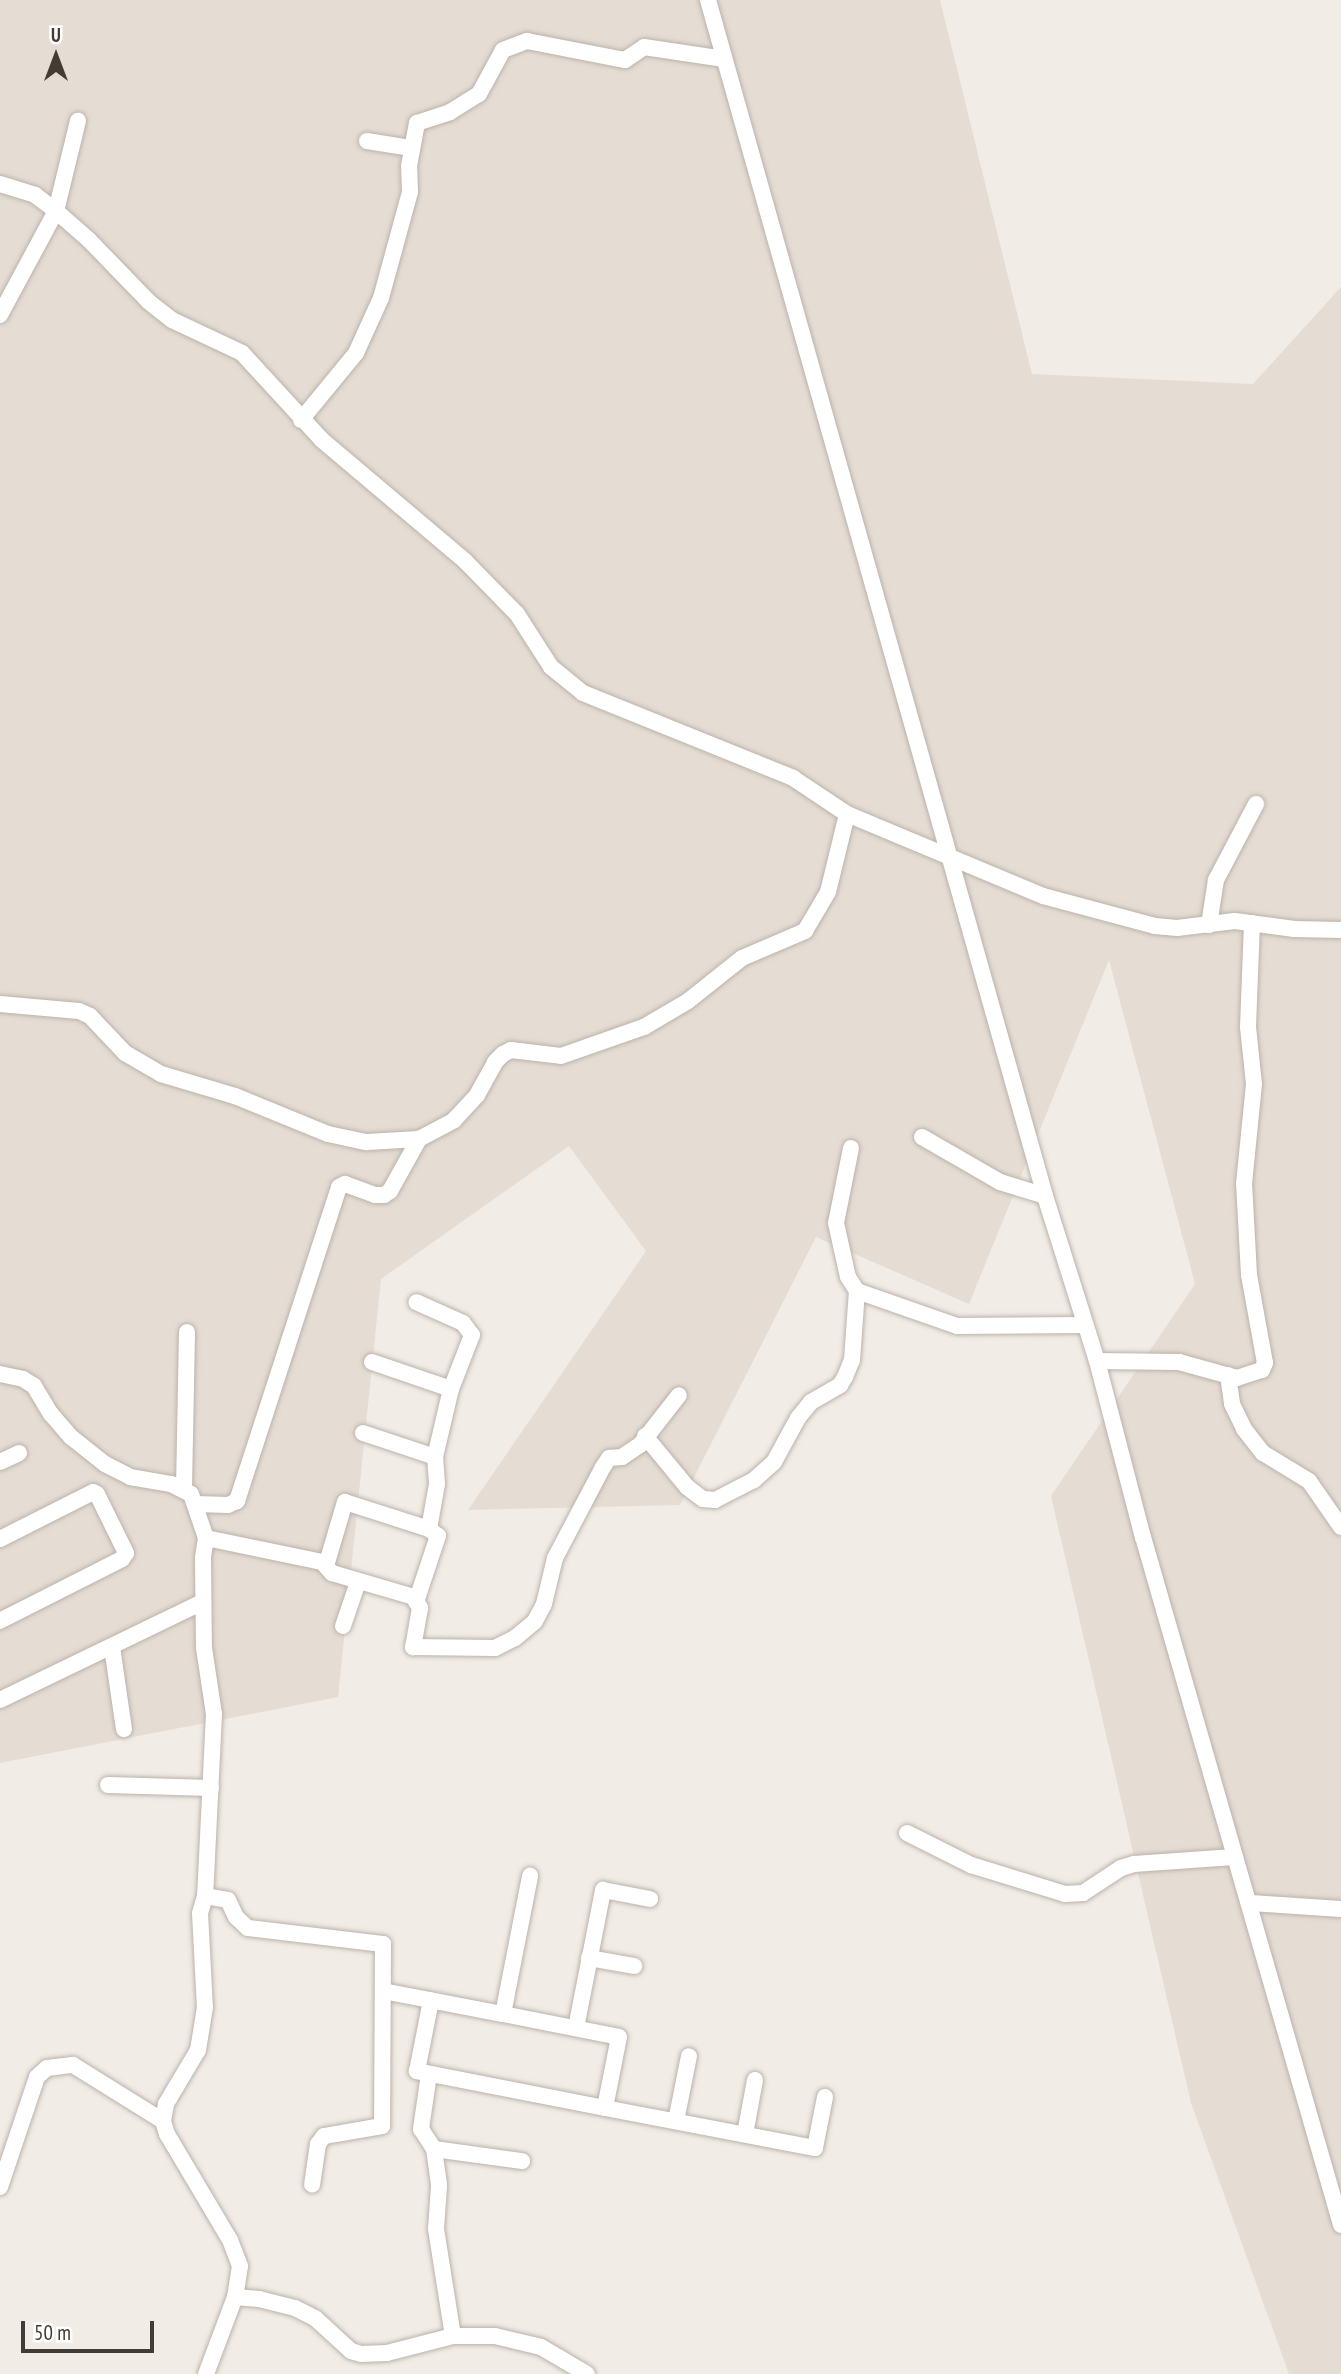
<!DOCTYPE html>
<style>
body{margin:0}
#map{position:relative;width:1341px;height:2374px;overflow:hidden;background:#f1ece6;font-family:"PT Sans Narrow",sans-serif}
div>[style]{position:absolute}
.residential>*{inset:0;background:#e5ddd4}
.roads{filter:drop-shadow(0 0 2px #bcb2a9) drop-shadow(0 0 2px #bcb2a9)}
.minor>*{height:16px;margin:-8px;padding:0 8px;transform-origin:8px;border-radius:8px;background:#fff}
span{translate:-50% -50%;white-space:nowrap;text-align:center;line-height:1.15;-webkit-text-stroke:6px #fff;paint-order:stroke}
.north{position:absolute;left:21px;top:21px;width:70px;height:70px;-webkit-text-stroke:5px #fff;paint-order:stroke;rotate:0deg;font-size:19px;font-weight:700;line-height:28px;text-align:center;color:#433c35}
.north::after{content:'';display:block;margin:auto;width:24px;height:32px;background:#433c35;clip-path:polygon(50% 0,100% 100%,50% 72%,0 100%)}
.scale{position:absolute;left:21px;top:2321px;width:133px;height:32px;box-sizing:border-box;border:4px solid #433c35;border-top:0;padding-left:9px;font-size:21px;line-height:24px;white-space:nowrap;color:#433c35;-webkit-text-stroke:5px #fff;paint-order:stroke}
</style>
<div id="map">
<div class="residential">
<div style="clip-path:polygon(0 0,940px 0,1032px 374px,1253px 384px,1341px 287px,1341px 2374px,1289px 2374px,1191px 2103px,1051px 1496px,1195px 1284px,1109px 960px,969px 1304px,816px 1237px,680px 1505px,468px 1510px,646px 1251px,569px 1146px,381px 1279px,338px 1697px,0 1763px)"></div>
</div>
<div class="roads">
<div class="minor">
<div style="left:708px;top:0;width:1243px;rotate:74.26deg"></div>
<div style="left:1045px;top:1196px;width:173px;rotate:72.5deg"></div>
<div style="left:1097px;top:1361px;width:182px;rotate:75.4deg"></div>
<div style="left:1143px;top:1537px;width:716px;rotate:73.94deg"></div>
<div style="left:367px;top:141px;width:45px;rotate:9deg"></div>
<div style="left:0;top:184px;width:37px;rotate:17deg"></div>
<div style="left:35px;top:195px;width:26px;rotate:37deg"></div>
<div style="left:56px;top:211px;width:44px;rotate:41.3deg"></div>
<div style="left:89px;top:240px;width:86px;rotate:45.9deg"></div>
<div style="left:149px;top:302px;width:29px;rotate:38deg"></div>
<div style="left:172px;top:320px;width:77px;rotate:25.2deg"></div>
<div style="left:242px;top:353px;width:118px;rotate:47.4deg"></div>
<div style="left:322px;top:440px;width:187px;rotate:40.2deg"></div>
<div style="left:465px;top:561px;width:74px;rotate:45.5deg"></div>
<div style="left:517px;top:614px;width:63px;rotate:57.3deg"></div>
<div style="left:551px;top:667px;width:41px;rotate:39.1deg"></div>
<div style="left:583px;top:693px;width:227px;rotate:22deg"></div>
<div style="left:793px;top:778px;width:65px;rotate:33.7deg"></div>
<div style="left:847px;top:814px;width:212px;rotate:22.7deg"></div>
<div style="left:1043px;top:896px;width:116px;rotate:15deg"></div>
<div style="left:1155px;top:926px;width:22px;rotate:5deg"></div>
<div style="left:1177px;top:928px;width:58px;rotate:-6.9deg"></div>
<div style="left:1235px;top:921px;width:60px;rotate:7.7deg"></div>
<div style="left:1294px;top:929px;width:47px;rotate:1.2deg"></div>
<div style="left:0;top:315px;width:118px;rotate:-61.7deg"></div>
<div style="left:56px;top:211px;width:93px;rotate:-76.3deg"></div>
<div style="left:301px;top:420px;width:87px;rotate:-50.6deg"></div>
<div style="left:356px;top:353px;width:60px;rotate:-65.6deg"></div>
<div style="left:381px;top:298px;width:110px;rotate:-74.7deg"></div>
<div style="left:410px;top:192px;width:26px;rotate:-92deg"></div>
<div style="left:409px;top:166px;width:44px;rotate:-79.5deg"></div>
<div style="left:417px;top:123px;width:35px;rotate:-18deg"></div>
<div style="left:450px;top:112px;width:34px;rotate:-32deg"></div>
<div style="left:479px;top:94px;width:50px;rotate:-61.4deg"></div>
<div style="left:503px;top:50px;width:26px;rotate:-21deg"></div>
<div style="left:527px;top:41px;width:100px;rotate:11deg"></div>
<div style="left:625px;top:60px;width:23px;rotate:-34deg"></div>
<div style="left:644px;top:47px;width:81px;rotate:8.5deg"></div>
<div style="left:1209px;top:925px;width:46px;rotate:-81.2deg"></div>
<div style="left:1216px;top:880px;width:86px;rotate:-62.2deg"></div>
<div style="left:0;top:1004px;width:79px;rotate:5.1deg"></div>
<div style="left:79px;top:1011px;width:12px;rotate:24deg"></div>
<div style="left:90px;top:1016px;width:51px;rotate:46.6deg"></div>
<div style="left:125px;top:1053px;width:42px;rotate:30.3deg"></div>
<div style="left:161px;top:1074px;width:77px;rotate:16.6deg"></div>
<div style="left:235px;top:1096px;width:100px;rotate:22.2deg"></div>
<div style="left:328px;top:1134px;width:40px;rotate:12deg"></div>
<div style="left:367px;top:1142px;width:52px;rotate:-3.3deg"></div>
<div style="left:419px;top:1139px;width:40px;rotate:-28deg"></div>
<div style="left:454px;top:1120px;width:34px;rotate:-47deg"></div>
<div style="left:477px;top:1095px;width:38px;rotate:-61deg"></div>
<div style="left:495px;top:1062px;width:11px;rotate:-45deg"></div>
<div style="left:503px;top:1054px;width:9px;rotate:-27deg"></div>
<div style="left:511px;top:1050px;width:50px;rotate:6.8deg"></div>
<div style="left:561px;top:1056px;width:88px;rotate:-19.3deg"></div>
<div style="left:644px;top:1027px;width:51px;rotate:-30.6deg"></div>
<div style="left:688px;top:1001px;width:69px;rotate:-38.5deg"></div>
<div style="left:742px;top:958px;width:69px;rotate:-23.2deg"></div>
<div style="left:805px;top:931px;width:45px;rotate:-59.5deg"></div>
<div style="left:828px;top:892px;width:80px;rotate:-76.3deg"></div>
<div style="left:922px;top:1137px;width:90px;rotate:30deg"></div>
<div style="left:1000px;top:1182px;width:47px;rotate:17.3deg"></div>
<div style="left:851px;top:1148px;width:76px;rotate:101.3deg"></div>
<div style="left:836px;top:1223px;width:55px;rotate:77.5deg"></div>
<div style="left:848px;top:1277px;width:17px;rotate:57deg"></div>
<div style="left:857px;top:1291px;width:106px;rotate:19.3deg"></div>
<div style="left:957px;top:1326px;width:127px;rotate:-0.5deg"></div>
<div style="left:1097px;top:1361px;width:82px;rotate:0.7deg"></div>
<div style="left:1179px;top:1362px;width:60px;rotate:15.4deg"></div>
<div style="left:1237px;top:1378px;width:26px;rotate:-18deg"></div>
<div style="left:1262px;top:1370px;width:8px;rotate:-67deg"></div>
<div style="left:1265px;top:1363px;width:89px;rotate:-100.3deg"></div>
<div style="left:1249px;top:1275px;width:91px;rotate:-93.1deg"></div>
<div style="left:1244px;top:1184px;width:100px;rotate:-84.3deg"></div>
<div style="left:1254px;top:1084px;width:57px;rotate:-96deg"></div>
<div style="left:1248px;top:1027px;width:104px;rotate:-87.8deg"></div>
<div style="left:372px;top:1362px;width:83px;rotate:18.9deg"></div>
<div style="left:0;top:1374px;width:24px;rotate:12deg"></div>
<div style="left:23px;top:1379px;width:13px;rotate:32deg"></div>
<div style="left:34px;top:1386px;width:33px;rotate:59deg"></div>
<div style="left:51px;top:1414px;width:30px;rotate:49deg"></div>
<div style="left:71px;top:1437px;width:43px;rotate:38.5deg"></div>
<div style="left:105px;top:1464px;width:28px;rotate:27deg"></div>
<div style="left:130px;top:1477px;width:42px;rotate:9.7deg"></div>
<div style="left:171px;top:1484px;width:22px;rotate:27deg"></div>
<div style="left:191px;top:1494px;width:46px;rotate:71.2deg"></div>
<div style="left:206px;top:1538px;width:20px;rotate:99deg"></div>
<div style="left:203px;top:1558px;width:90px;rotate:89.4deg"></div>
<div style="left:204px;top:1648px;width:67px;rotate:81.4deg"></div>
<div style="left:214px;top:1714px;width:182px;rotate:92.8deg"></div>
<div style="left:205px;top:1896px;width:18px;rotate:106deg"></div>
<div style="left:200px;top:1913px;width:94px;rotate:87deg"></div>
<div style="left:205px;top:2007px;width:44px;rotate:99.2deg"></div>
<div style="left:198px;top:2050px;width:63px;rotate:120.7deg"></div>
<div style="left:166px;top:2104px;width:17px;rotate:100deg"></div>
<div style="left:163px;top:2121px;width:14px;rotate:73deg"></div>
<div style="left:167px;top:2134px;width:123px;rotate:59.3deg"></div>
<div style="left:230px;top:2240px;width:28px;rotate:69deg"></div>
<div style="left:240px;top:2266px;width:31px;rotate:99deg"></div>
<div style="left:235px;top:2297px;width:82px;rotate:110.6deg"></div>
<div style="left:1228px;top:1375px;width:29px;rotate:82deg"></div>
<div style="left:1232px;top:1404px;width:28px;rotate:64deg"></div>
<div style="left:1244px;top:1429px;width:31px;rotate:52deg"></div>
<div style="left:1263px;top:1453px;width:54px;rotate:31.3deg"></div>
<div style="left:1309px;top:1481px;width:56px;rotate:55.2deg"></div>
<div style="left:363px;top:1433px;width:76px;rotate:18.4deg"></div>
<div style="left:645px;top:1436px;width:66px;rotate:50.5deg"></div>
<div style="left:687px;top:1487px;width:20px;rotate:37deg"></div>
<div style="left:703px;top:1499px;width:12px;rotate:5deg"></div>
<div style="left:715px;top:1500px;width:44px;rotate:-27.1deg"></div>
<div style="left:754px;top:1480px;width:27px;rotate:-42deg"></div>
<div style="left:774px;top:1462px;width:50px;rotate:-61.4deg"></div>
<div style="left:798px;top:1418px;width:21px;rotate:-51deg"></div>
<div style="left:811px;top:1402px;width:34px;rotate:-30deg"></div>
<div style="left:840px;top:1385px;width:9px;rotate:-58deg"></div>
<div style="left:845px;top:1377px;width:18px;rotate:-68deg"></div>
<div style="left:852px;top:1360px;width:69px;rotate:-85.9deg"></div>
<div style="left:0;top:1462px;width:21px;rotate:-25deg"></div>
<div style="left:184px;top:1488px;width:156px;rotate:-88.9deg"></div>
<div style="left:196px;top:1504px;width:32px;rotate:2deg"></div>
<div style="left:228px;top:1505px;width:10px;rotate:-24deg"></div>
<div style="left:237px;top:1501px;width:330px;rotate:-72deg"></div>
<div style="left:339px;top:1187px;width:7px;rotate:-27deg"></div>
<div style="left:345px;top:1184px;width:32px;rotate:20deg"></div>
<div style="left:375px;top:1195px;width:9px"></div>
<div style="left:384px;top:1195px;width:7px;rotate:-34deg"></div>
<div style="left:390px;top:1191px;width:60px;rotate:-60.9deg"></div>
<div style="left:206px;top:1538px;width:118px;rotate:11.7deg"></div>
<div style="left:322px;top:1562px;width:15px;rotate:48deg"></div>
<div style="left:332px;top:1573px;width:85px;rotate:16.3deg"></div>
<div style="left:414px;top:1597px;width:13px;rotate:61deg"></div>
<div style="left:420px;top:1608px;width:40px;rotate:100deg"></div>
<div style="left:413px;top:1647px;width:82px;rotate:0.7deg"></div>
<div style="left:495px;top:1648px;width:22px;rotate:-27deg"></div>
<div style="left:515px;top:1638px;width:26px;rotate:-40deg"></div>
<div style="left:535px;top:1621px;width:19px;rotate:-62deg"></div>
<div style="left:544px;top:1604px;width:47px;rotate:-76.6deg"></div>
<div style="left:555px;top:1558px;width:103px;rotate:-62.2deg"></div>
<div style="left:603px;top:1467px;width:11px;rotate:-56deg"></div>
<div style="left:609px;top:1458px;width:13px;rotate:-4deg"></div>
<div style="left:622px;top:1457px;width:22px;rotate:-34deg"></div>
<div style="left:640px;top:1445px;width:63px;rotate:-52deg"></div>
<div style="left:0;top:1539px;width:104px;rotate:-26.8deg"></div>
<div style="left:93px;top:1492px;width:4px;rotate:27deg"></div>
<div style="left:97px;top:1494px;width:66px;rotate:63.8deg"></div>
<div style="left:126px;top:1553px;width:7px;rotate:124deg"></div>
<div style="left:122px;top:1559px;width:137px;rotate:153.1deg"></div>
<div style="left:326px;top:1566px;width:67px;rotate:-73.5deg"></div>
<div style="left:345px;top:1502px;width:88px;rotate:17.8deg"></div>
<div style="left:429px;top:1529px;width:46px;rotate:-79.9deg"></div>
<div style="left:437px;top:1484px;width:27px;rotate:-94deg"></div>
<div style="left:435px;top:1457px;width:70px;rotate:-76.8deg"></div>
<div style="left:451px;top:1389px;width:58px;rotate:-68.7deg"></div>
<div style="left:472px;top:1335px;width:15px;rotate:-127deg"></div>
<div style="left:463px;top:1323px;width:51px;rotate:-155.9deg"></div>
<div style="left:416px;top:1602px;width:70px;rotate:-71.6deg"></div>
<div style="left:438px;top:1536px;width:11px;rotate:-142deg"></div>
<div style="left:343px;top:1626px;width:46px;rotate:-71.2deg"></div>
<div style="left:112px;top:1647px;width:83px;rotate:81.7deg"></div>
<div style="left:0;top:1700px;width:225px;rotate:-25.8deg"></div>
<div style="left:108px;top:1785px;width:103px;rotate:1.7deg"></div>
<div style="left:907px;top:1833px;width:72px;rotate:26.6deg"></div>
<div style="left:971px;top:1865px;width:98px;rotate:17.1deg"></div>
<div style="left:1065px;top:1894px;width:18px;rotate:-3deg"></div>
<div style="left:1083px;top:1893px;width:45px;rotate:-33.3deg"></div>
<div style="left:1121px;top:1868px;width:14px;rotate:-17deg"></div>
<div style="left:1134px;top:1864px;width:100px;rotate:-4deg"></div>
<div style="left:205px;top:1896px;width:23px;rotate:10deg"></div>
<div style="left:228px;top:1900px;width:19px;rotate:65deg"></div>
<div style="left:236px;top:1917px;width:16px;rotate:43deg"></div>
<div style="left:248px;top:1928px;width:136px;rotate:6.8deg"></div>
<div style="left:383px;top:1944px;width:182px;rotate:90.3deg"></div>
<div style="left:382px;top:2126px;width:59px;rotate:170.2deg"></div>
<div style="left:324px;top:2136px;width:10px;rotate:127deg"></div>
<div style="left:318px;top:2144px;width:41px;rotate:98.3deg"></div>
<div style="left:1251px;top:1903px;width:90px;rotate:3.8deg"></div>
<div style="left:589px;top:1958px;width:46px;rotate:10.1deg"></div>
<div style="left:383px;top:1991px;width:122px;rotate:10.9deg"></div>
<div style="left:503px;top:2014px;width:118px;rotate:11.2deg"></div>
<div style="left:619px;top:2037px;width:72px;rotate:101.2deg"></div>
<div style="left:605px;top:2108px;width:192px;rotate:-168.9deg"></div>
<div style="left:417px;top:2071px;width:72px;rotate:-78.8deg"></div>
<div style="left:503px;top:2014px;width:141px;rotate:-78.9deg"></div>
<div style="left:576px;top:2028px;width:141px;rotate:-78.9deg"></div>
<div style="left:603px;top:1890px;width:48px;rotate:10.8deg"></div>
<div style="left:429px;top:2074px;width:56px;rotate:98.3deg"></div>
<div style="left:421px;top:2129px;width:24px;rotate:57deg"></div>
<div style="left:434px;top:2149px;width:89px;rotate:7.8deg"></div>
<div style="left:605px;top:2108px;width:214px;rotate:10.8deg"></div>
<div style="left:815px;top:2148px;width:52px;rotate:-78.9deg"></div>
<div style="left:676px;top:2121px;width:66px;rotate:-78.7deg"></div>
<div style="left:745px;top:2134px;width:55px;rotate:-79.5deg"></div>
<div style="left:434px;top:2149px;width:37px;rotate:82deg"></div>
<div style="left:439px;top:2186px;width:43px;rotate:94deg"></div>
<div style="left:436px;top:2229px;width:108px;rotate:81deg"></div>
<div style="left:0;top:2187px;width:116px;rotate:-71.4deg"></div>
<div style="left:37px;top:2077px;width:13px;rotate:-42deg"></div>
<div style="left:47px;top:2068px;width:26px;rotate:-7deg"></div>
<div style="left:73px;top:2065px;width:106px;rotate:31.9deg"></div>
<div style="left:235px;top:2297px;width:24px;rotate:5deg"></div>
<div style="left:259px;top:2299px;width:37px;rotate:14deg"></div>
<div style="left:295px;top:2308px;width:22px;rotate:27deg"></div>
<div style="left:315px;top:2318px;width:49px;rotate:42.5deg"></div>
<div style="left:351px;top:2351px;width:10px;rotate:17deg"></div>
<div style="left:361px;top:2354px;width:26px;rotate:-2deg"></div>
<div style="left:387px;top:2353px;width:68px;rotate:-14.4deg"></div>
<div style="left:453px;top:2336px;width:42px"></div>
<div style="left:495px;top:2336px;width:47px;rotate:13.4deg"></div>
<div style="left:541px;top:2347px;width:53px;rotate:30.4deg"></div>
</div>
</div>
<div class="north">U</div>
<div class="scale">50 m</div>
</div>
